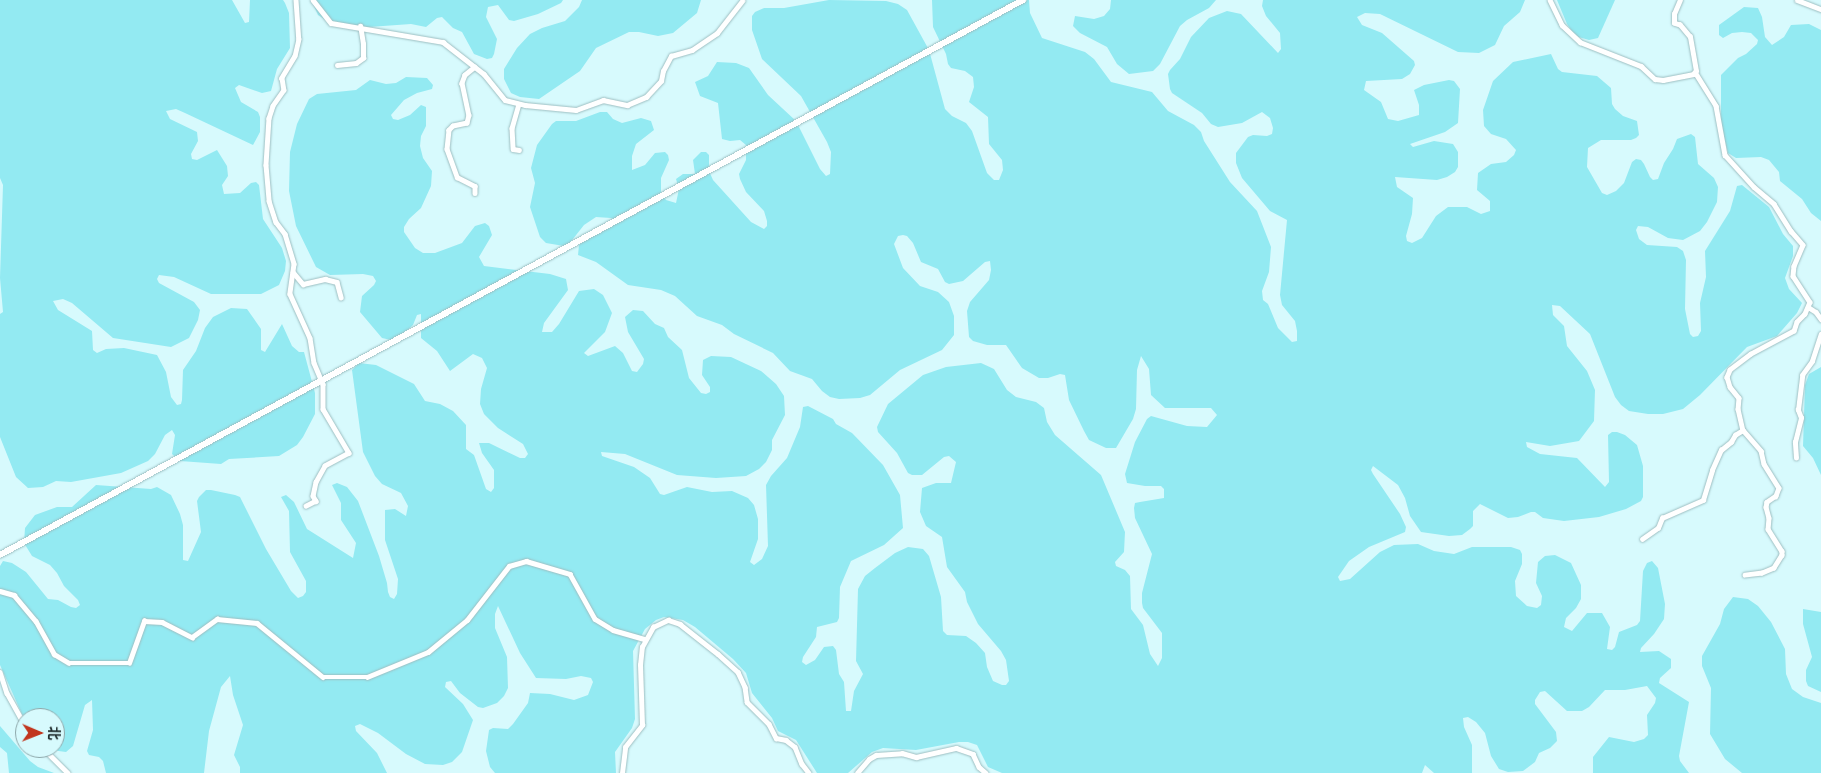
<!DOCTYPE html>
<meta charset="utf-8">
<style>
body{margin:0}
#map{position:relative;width:1821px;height:773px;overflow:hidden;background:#d7fafd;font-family:Roboto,"Noto Sans SC",sans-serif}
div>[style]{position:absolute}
.green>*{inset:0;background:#93eaf2}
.roads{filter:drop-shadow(0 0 1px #9dbec1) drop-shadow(0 0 1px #9dbec1)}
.street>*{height:4.5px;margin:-2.25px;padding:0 2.25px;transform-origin:2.25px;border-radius:2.25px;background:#fff}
.secondary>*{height:5.5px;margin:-2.75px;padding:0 2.75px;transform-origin:2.75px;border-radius:2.75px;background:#fff}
span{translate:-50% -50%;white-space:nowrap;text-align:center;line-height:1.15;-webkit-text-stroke:4px #d7fafd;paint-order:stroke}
.north{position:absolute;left:15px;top:708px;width:50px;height:50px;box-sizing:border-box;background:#d7fafd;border:1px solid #8ea8ab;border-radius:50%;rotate:91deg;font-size:14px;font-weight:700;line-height:20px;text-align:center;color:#212e2f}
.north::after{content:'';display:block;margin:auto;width:18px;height:22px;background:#c1361e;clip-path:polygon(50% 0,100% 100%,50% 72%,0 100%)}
</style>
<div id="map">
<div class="green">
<div style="clip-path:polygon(0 0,232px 0,245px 23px,249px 22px,250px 0,283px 0,285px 3px,289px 13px,290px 48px,277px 69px,271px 91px,262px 93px,239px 85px,235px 88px,241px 102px,258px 112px,260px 117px,260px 132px,253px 145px,185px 113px,176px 109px,166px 111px,170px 119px,197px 132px,198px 141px,191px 154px,192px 159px,197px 160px,217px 150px,227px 166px,228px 176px,222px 185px,224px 194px,240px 193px,251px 183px,256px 182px,259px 185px,263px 219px,282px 248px,286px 261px,285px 271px,279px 285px,261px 294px,211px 294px,174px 277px,159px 275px,157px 279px,159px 283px,194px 302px,200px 310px,198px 320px,189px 338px,171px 347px,113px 338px,72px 303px,63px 299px,53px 301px,58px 310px,92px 331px,93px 350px,97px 353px,106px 349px,124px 348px,157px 355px,166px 372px,171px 397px,177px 405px,181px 404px,182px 400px,183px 370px,196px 351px,205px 328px,213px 317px,231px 308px,247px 309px,261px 329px,261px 350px,265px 352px,282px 324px,292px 346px,299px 352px,304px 352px,315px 393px,315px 414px,303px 437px,297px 445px,279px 456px,229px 459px,221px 464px,180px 461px,172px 454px,175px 435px,172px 430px,165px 435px,155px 454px,148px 461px,121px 473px,71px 482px,56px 481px,43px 487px,28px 488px,16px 477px,0 437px,0 314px,3px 312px,0 278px,3px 185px,0 178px)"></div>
<div style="clip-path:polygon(311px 0,563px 0,561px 3px,538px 14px,514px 21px,509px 20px,498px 5px,488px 7px,486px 17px,497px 39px,494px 54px,492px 58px,487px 59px,474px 54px,462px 32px,453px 28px,442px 17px,437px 18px,426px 27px,411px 24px,355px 28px,335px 26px,318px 15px)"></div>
<div style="clip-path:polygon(582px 0,701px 0,697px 13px,673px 33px,658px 36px,639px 32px,629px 32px,596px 48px,580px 71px,539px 99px,520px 97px,511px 93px,504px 79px,504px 69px,517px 48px,530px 34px,542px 28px,565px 21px,579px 7px)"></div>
<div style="clip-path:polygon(829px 0,886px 1px,898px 4px,907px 10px,929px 50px,945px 109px,952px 116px,966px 123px,972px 131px,987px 173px,994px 180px,999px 180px,1003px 170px,1002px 160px,989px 144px,988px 117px,969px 102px,974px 87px,973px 77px,965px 71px,951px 68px,948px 64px,946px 54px,933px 27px,932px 0,1029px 0,1030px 13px,1042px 38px,1085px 52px,1094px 59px,1111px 82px,1152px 92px,1168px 111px,1194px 125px,1201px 132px,1204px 141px,1230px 182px,1257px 211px,1271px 247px,1269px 272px,1262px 291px,1263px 300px,1268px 304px,1278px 328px,1292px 342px,1297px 341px,1297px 331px,1295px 321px,1282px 305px,1280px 295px,1287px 220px,1270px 211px,1242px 178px,1236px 163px,1236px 153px,1248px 137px,1253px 135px,1267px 136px,1272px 134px,1273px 128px,1270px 118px,1262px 112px,1242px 123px,1218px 127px,1211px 124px,1202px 113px,1172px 93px,1170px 89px,1168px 74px,1170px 70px,1180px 59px,1191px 37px,1209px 18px,1227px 11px,1241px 14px,1278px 53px,1281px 49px,1280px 33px,1266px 16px,1262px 6px,1263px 0,1525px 0,1520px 12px,1504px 26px,1495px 45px,1479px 53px,1458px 52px,1380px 14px,1365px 13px,1357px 17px,1362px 25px,1382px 33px,1414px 61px,1415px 65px,1410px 74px,1402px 79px,1366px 81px,1364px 90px,1381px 102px,1388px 119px,1398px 121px,1419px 115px,1419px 105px,1414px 90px,1424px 85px,1449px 80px,1454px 81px,1460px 89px,1458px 123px,1445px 132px,1410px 144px,1413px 147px,1434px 141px,1453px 144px,1458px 152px,1458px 167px,1455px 172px,1447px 177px,1437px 180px,1395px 177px,1397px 187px,1413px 198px,1412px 214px,1406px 236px,1407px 241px,1412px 243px,1422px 238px,1436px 216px,1448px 207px,1467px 207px,1481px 214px,1490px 211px,1490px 201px,1477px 190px,1478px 173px,1491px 164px,1506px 162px,1514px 155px,1516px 150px,1506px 139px,1491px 134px,1484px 126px,1483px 110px,1493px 81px,1513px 62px,1551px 54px,1558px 69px,1562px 72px,1597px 76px,1611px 88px,1612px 104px,1615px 109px,1623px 116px,1637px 121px,1639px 135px,1636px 138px,1631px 140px,1601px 140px,1588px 148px,1587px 167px,1602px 193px,1607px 195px,1616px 191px,1624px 183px,1632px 162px,1636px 159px,1641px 160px,1644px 164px,1650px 177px,1653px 180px,1658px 179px,1664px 163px,1673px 149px,1677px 139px,1691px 134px,1695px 137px,1698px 164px,1714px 178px,1718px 187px,1717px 202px,1707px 222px,1700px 231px,1683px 240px,1668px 238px,1648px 227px,1638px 226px,1636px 230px,1639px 239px,1647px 245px,1677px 247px,1683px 251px,1686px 260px,1685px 309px,1690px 334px,1693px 337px,1698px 336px,1701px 331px,1700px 303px,1706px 277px,1705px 251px,1730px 211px,1737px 186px,1742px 185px,1769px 207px,1783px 234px,1793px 246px,1793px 256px,1785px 278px,1789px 289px,1802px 303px,1797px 313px,1777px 336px,1747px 347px,1700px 395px,1683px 409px,1663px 414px,1648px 414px,1629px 411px,1621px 405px,1615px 397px,1590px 334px,1560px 306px,1552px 305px,1553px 315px,1564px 326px,1567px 346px,1587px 371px,1595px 390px,1594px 421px,1579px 441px,1550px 446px,1526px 442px,1527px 447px,1540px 454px,1577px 458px,1605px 487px,1609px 482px,1608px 435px,1612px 432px,1617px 432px,1625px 435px,1637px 445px,1643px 466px,1643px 497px,1641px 501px,1626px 509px,1599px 517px,1564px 521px,1543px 518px,1535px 512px,1531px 512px,1518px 517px,1508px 518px,1480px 504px,1473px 511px,1473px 526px,1470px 529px,1462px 535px,1449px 536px,1421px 532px,1410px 516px,1405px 498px,1398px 485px,1373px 466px,1371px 470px,1373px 474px,1400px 514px,1406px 527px,1405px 532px,1369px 547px,1349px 561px,1338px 577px,1340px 581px,1350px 579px,1380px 552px,1394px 545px,1418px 544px,1434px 551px,1454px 554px,1472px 547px,1511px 547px,1520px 550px,1522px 554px,1522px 564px,1515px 581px,1516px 596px,1527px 606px,1537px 608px,1541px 605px,1542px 596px,1536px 583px,1538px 562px,1545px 556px,1555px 555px,1571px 563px,1581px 585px,1581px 599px,1576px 608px,1566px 618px,1564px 627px,1572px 631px,1587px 613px,1602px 613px,1610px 627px,1607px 649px,1612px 650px,1615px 647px,1619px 632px,1637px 625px,1640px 621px,1643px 571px,1647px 563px,1652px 561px,1658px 568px,1665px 604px,1664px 619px,1654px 634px,1641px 648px,1640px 652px,1659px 651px,1671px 659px,1671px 668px,1660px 678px,1659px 683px,1689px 702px,1679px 756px,1680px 761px,1689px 773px,1593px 773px,1593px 757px,1609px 737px,1634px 742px,1644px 739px,1648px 735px,1647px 715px,1655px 703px,1656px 698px,1647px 686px,1625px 690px,1605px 690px,1589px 707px,1582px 711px,1567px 711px,1545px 691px,1540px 692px,1535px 700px,1535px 704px,1556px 732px,1557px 741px,1550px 748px,1539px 753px,1535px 762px,1523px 771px,1508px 772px,1499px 769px,1491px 756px,1485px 733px,1476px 722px,1468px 717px,1463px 718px,1464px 727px,1472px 745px,1472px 773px,1434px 773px,1425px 765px,1422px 773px,1002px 773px,988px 767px,977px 745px,968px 742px,959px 742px,916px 750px,883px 748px,872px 752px,848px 773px,817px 773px,796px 740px,778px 731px,772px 718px,752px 693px,746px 673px,733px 659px,695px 627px,683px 620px,664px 617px,656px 620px,645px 629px,633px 651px,635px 719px,632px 728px,615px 752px,616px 773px,495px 773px,490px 767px,486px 751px,489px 730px,493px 728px,508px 729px,513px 724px,528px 703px,530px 693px,550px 694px,574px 700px,588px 695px,593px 682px,591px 678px,581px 676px,566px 679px,536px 678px,520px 653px,498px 606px,495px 614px,495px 628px,507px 657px,508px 688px,504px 696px,497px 703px,483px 708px,478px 707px,460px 693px,451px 681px,446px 682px,445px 687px,463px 704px,473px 720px,462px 752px,452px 762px,443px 765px,425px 764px,406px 754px,378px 733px,360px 724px,355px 726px,356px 731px,377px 753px,387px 773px,240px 773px,240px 767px,234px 755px,243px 725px,233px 695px,230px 676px,221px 687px,209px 731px,204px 773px,106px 773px,103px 761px,99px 757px,89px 755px,87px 751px,93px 730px,92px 700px,85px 705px,73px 746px,66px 752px,51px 750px,49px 748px,55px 748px,55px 718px,25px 718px,25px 721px,0 665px,0 566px,3px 561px,12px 563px,26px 572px,48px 599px,58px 600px,71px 607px,76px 608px,80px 605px,78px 600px,64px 586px,57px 573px,50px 565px,32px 556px,24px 543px,25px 528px,35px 515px,57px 507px,72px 507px,96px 485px,151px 489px,157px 487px,171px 495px,180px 514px,183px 525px,183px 560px,188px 561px,201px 532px,197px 501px,199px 497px,206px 490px,211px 490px,235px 495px,240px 497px,266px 549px,291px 591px,298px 598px,303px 596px,306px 592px,306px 581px,290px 552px,289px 511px,281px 497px,286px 495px,294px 502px,307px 529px,353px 558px,356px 543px,341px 520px,341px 503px,332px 485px,337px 483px,347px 487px,358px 501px,379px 556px,387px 583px,388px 592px,390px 597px,394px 599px,397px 594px,398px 579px,385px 540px,385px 510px,395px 509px,406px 516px,408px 506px,401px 493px,382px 484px,375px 476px,363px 452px,352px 370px,359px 363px,376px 365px,414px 384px,425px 401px,440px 404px,453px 411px,466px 425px,466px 449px,474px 455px,486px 489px,491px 492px,494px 488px,494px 470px,482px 453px,479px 443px,489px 443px,520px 458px,525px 458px,528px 454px,523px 444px,498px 428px,484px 414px,480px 404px,481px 389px,487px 368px,482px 358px,473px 354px,450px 371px,437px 351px,421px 338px,421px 314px,417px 315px,413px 325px,401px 336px,391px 340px,382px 338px,360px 312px,362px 296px,374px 285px,376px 281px,373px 276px,363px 274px,330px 275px,316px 267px,296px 226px,289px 191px,290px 152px,297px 124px,309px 99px,317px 94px,356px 90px,370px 80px,386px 84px,396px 83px,406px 77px,427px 78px,433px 85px,432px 89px,417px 93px,404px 100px,391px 115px,393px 119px,398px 120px,410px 115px,421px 105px,426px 107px,426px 126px,421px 136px,420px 146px,423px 158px,432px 171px,431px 186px,421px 208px,409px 219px,404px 227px,404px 232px,415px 248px,423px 253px,435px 253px,462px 243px,475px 226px,485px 223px,489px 226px,492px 235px,479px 257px,484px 266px,550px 274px,566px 279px,568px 290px,544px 323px,542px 332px,552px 332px,559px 324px,579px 291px,594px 289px,603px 295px,612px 313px,605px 332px,584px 353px,588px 356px,615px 346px,623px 353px,632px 371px,637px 372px,643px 364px,644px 359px,628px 332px,625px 317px,633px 310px,643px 311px,655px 324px,664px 328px,668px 337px,682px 350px,689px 378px,701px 393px,706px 394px,710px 392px,710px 387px,702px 375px,703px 360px,711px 356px,731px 357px,761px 371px,776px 384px,784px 396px,785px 415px,772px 440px,772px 450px,766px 462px,759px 469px,746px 476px,716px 478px,677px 475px,625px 454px,601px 452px,602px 456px,634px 467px,650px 478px,660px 494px,664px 495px,687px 487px,712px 492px,732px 491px,748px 498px,754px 505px,758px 519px,758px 539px,750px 562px,754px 565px,762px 559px,768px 546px,766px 485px,771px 476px,787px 458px,800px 427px,803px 407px,808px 406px,833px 419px,836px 424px,852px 433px,883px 465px,900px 495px,903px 528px,884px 545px,851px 561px,840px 587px,839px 618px,837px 622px,817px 627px,816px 637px,803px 657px,802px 662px,806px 665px,815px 660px,824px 647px,833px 646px,836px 650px,839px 674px,844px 682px,846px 711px,851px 711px,854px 691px,863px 674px,856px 661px,858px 589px,865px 576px,875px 568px,895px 553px,908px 547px,923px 549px,929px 556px,941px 597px,943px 631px,947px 635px,966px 636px,976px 643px,985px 653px,987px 667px,993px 681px,1002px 685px,1006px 685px,1009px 681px,1006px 660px,1001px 651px,978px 624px,967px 602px,965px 592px,947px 567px,942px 537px,926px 526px,920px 512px,922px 488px,936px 483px,951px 483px,956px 462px,949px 456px,944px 457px,922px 475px,912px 475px,908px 473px,897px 453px,878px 432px,877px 427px,888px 404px,923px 375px,946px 367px,981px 363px,994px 369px,1007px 390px,1016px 397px,1036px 402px,1044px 408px,1047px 422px,1055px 435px,1101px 475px,1125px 532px,1124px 552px,1115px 562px,1116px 566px,1125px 570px,1130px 576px,1131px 609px,1143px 625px,1150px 654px,1158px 666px,1162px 658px,1162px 633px,1143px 608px,1142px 603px,1142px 593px,1152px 554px,1135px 518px,1134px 508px,1135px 503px,1140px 502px,1164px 498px,1164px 489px,1161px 486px,1145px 486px,1127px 483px,1125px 474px,1135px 442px,1147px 419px,1151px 416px,1187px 426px,1207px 427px,1217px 415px,1211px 408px,1165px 408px,1151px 395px,1149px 369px,1141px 356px,1137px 370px,1136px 409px,1133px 419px,1116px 448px,1106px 448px,1089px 440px,1084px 431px,1069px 400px,1065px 375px,1060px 374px,1048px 378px,1039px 378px,1022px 368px,1006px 345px,987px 345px,973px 341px,969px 337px,967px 311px,970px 302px,989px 280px,991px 270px,990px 261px,985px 262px,963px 281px,949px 284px,945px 282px,938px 269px,921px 262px,913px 243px,907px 236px,903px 235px,898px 236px,894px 244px,903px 268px,920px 286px,938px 292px,949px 302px,954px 316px,954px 335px,942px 350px,900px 370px,870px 395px,860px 398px,839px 399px,830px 397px,822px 391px,812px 379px,790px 371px,773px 353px,734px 334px,722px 325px,697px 316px,675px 296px,661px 290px,628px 285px,596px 262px,578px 255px,579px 245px,586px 238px,615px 220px,611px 218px,596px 217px,584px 225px,569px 244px,564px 246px,546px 243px,540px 237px,530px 207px,535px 183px,531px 168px,537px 145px,552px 124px,556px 121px,576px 121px,600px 112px,607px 112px,613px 119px,622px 123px,641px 118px,651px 121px,654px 130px,636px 144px,632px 156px,632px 170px,645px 165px,655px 153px,665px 152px,668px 155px,669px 160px,661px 178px,661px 193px,666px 200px,676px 203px,679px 189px,676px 179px,683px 174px,695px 174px,693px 160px,701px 152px,706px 152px,709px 155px,709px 171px,713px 180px,751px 222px,764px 229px,767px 226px,767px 221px,764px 211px,746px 192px,740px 179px,739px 174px,746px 160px,746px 145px,740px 140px,730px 141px,722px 139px,718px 103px,700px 96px,695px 82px,708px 76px,717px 62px,736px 63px,749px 68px,768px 95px,796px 121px,820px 169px,826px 176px,830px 174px,831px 152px,827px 142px,801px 96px,762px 59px,752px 30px,752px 16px,755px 12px,764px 8px,784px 8px)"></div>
<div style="clip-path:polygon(1111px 0,1216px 0,1209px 8px,1187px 20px,1180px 26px,1160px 64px,1153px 71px,1129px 74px,1117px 64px,1107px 47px,1080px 33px,1073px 26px,1075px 16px,1094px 19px,1104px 16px,1110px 9px)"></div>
<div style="clip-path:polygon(1557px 0,1615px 0,1598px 38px,1589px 40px,1575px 36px,1567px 24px)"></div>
<div style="clip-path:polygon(1744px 7px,1758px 8px,1762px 17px,1765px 37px,1772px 45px,1784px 37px,1791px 25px,1809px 24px,1821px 30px,1821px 221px,1811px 213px,1802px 199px,1780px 181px,1779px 172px,1769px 160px,1761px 157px,1736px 158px,1728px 153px,1721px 126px,1721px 75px,1738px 58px,1746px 54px,1757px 44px,1758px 40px,1751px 33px,1742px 32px,1732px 33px,1723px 38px,1719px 35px,1719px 25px)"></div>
<div style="clip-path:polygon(1821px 367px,1821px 475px,1813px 458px,1803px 446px,1805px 385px,1809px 374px)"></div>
<div style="clip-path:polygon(1733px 597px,1748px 599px,1758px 606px,1771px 622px,1785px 649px,1786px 674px,1792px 689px,1803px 697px,1821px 703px,1821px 773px,1742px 773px,1725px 759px,1710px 734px,1711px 688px,1702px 666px,1702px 656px,1720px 624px,1724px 609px)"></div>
<div style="clip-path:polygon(1803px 609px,1821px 612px,1821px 692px,1808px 686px,1806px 681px,1806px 670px,1812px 657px,1803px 624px)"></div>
<div style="clip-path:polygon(0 726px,30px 761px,38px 767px,54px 773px,9px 773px,7px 753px,0 747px)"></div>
</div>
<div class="roads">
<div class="street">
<div style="left:296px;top:0;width:39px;rotate:86deg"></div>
<div style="left:299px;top:39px;width:17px;rotate:103deg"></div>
<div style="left:295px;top:56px;width:26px;rotate:121deg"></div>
<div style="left:282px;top:78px;width:12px;rotate:81deg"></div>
<div style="left:284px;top:90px;width:19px;rotate:125deg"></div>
<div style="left:273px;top:106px;width:13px;rotate:108deg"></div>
<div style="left:269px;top:118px;width:47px;rotate:93.7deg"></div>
<div style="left:266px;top:165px;width:36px;rotate:85deg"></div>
<div style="left:269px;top:201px;width:22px;rotate:72deg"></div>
<div style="left:276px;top:222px;width:15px;rotate:53deg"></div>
<div style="left:285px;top:234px;width:31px;rotate:73deg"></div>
<div style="left:294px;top:264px;width:30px;rotate:98deg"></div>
<div style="left:290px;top:294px;width:48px;rotate:65.6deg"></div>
<div style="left:310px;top:338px;width:25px;rotate:81deg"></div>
<div style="left:314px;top:363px;width:23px;rotate:67deg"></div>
<div style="left:323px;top:384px;width:25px;rotate:90deg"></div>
<div style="left:323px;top:409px;width:51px;rotate:59.4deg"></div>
<div style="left:349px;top:453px;width:27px;rotate:152deg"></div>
<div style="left:325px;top:466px;width:18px;rotate:119deg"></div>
<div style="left:316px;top:482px;width:14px;rotate:102deg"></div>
<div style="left:313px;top:496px;width:6px;rotate:59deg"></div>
<div style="left:316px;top:501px;width:11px;rotate:153deg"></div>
<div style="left:313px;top:0;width:29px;rotate:52deg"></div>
<div style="left:331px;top:23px;width:114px;rotate:9.6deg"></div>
<div style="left:443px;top:42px;width:52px;rotate:38deg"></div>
<div style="left:484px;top:74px;width:33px;rotate:51deg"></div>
<div style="left:505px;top:100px;width:21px;rotate:14deg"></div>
<div style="left:525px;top:105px;width:51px;rotate:5.6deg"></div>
<div style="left:576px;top:110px;width:29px;rotate:-20deg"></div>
<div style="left:603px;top:100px;width:25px;rotate:12deg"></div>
<div style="left:627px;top:105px;width:21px;rotate:-23deg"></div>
<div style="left:646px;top:97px;width:22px;rotate:-47deg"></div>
<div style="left:661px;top:81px;width:10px;rotate:-79deg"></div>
<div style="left:663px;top:71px;width:17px;rotate:-62deg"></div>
<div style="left:671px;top:56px;width:22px;rotate:-16deg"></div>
<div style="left:692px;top:50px;width:30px;rotate:-34deg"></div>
<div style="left:717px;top:33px;width:41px;rotate:-52deg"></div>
<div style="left:1550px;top:0;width:28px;rotate:64deg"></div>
<div style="left:1562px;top:25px;width:25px;rotate:43deg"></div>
<div style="left:1580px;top:42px;width:66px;rotate:21.5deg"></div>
<div style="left:1641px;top:66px;width:19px;rotate:43deg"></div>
<div style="left:1655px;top:79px;width:8px;rotate:7deg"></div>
<div style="left:1663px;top:80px;width:31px;rotate:-11deg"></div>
<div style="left:1693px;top:74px;width:4px;rotate:-45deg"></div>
<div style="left:1696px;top:71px;width:35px;rotate:-100deg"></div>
<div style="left:1690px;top:37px;width:16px;rotate:-130deg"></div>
<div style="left:1680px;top:25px;width:6px;rotate:-162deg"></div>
<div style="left:1674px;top:23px;width:9px;rotate:-90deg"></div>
<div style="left:1674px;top:14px;width:15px;rotate:-67deg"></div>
<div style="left:1797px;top:0;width:26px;rotate:21deg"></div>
<div style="left:337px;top:65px;width:19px;rotate:-6deg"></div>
<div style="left:356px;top:63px;width:9px;rotate:-36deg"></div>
<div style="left:363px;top:58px;width:14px;rotate:-90deg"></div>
<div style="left:363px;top:44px;width:18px;rotate:-99deg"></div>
<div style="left:475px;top:67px;width:13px;rotate:141deg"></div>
<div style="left:465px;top:75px;width:9px;rotate:111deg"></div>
<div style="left:462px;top:83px;width:33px;rotate:78deg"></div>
<div style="left:469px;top:115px;width:8px;rotate:104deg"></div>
<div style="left:467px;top:123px;width:14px;rotate:168deg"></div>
<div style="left:453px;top:126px;width:6px;rotate:135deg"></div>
<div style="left:449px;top:130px;width:19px;rotate:96deg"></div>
<div style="left:447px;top:149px;width:30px;rotate:70deg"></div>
<div style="left:457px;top:177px;width:20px;rotate:27deg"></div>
<div style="left:475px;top:186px;width:7px;rotate:90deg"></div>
<div style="left:1695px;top:72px;width:40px;rotate:58deg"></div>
<div style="left:1716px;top:106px;width:50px;rotate:79.6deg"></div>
<div style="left:1725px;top:155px;width:43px;rotate:47.8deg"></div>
<div style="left:1754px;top:187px;width:26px;rotate:40deg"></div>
<div style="left:1774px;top:204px;width:32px;rotate:58deg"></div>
<div style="left:1791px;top:231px;width:18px;rotate:49deg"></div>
<div style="left:1803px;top:245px;width:23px;rotate:113deg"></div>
<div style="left:1794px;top:266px;width:10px;rotate:96deg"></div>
<div style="left:1793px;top:276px;width:31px;rotate:57deg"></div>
<div style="left:1810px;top:302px;width:13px;rotate:113deg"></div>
<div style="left:1805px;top:314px;width:11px;rotate:135deg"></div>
<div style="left:1797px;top:322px;width:9px;rotate:108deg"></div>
<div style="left:1794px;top:331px;width:49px;rotate:151.9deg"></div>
<div style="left:1751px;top:354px;width:26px;rotate:143deg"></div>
<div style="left:1730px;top:370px;width:8px;rotate:113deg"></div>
<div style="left:1727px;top:377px;width:10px;rotate:73deg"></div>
<div style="left:1730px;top:387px;width:14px;rotate:51deg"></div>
<div style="left:1739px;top:398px;width:11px;rotate:95deg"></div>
<div style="left:1738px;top:409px;width:22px;rotate:77deg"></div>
<div style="left:1743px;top:430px;width:28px;rotate:49deg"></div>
<div style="left:1761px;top:451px;width:13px;rotate:77deg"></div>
<div style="left:1764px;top:464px;width:28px;rotate:58deg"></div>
<div style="left:1779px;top:488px;width:9px;rotate:111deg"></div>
<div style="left:1776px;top:496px;width:11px;rotate:146deg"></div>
<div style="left:1767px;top:502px;width:5px;rotate:101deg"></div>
<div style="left:1766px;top:507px;width:11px;rotate:75deg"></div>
<div style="left:1769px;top:518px;width:11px;rotate:95deg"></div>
<div style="left:1768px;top:529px;width:26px;rotate:58deg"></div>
<div style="left:1782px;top:551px;width:4px;rotate:90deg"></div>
<div style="left:1782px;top:555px;width:15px;rotate:122deg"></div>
<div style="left:1774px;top:568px;width:13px;rotate:157deg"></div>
<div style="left:1762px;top:573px;width:17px;rotate:173deg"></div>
<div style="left:519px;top:104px;width:25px;rotate:106deg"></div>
<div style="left:512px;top:128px;width:21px;rotate:87deg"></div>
<div style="left:513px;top:149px;width:6px;rotate:9deg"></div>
<div style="left:293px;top:272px;width:16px;rotate:50deg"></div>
<div style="left:303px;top:284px;width:23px;rotate:-13deg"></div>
<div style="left:325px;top:279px;width:12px;rotate:14deg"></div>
<div style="left:337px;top:282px;width:16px;rotate:75deg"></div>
<div style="left:1808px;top:307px;width:9px;rotate:32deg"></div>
<div style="left:1816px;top:312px;width:9px;rotate:54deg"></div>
<div style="left:1796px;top:458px;width:16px;rotate:-94deg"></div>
<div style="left:1795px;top:442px;width:25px;rotate:-76deg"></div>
<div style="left:1801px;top:418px;width:9px;rotate:-111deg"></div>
<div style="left:1798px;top:410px;width:35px;rotate:-83deg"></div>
<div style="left:1802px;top:375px;width:17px;rotate:-54deg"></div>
<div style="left:1812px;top:361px;width:28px;rotate:-72deg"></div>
<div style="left:1642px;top:539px;width:19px;rotate:-35deg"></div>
<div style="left:1658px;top:528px;width:11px;rotate:-68deg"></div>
<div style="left:1662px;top:518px;width:45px;rotate:-23.7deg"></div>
<div style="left:1703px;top:500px;width:31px;rotate:-73deg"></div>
<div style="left:1712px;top:470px;width:22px;rotate:-66deg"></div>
<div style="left:1721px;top:450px;width:13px;rotate:-39deg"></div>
<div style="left:1731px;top:442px;width:8px;rotate:-60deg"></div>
<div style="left:1735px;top:435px;width:9px;rotate:-32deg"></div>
<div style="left:0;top:591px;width:15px;rotate:16deg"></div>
<div style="left:14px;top:595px;width:34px;rotate:50deg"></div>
<div style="left:36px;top:621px;width:38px;rotate:61deg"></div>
<div style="left:54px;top:654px;width:17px;rotate:31deg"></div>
<div style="left:69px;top:663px;width:60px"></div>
<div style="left:129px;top:663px;width:45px;rotate:-70.3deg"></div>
<div style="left:144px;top:621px;width:18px;rotate:3deg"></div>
<div style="left:162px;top:622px;width:34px;rotate:27deg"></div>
<div style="left:192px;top:637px;width:31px;rotate:-36deg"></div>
<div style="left:217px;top:619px;width:40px;rotate:5.7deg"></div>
<div style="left:257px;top:623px;width:85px;rotate:39.3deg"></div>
<div style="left:323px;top:677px;width:44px"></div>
<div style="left:367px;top:677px;width:66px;rotate:-22.3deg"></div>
<div style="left:428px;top:652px;width:50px;rotate:-39.4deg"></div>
<div style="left:467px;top:620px;width:68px;rotate:-52.1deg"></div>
<div style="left:509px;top:566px;width:18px;rotate:-16deg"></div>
<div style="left:526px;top:561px;width:46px;rotate:16.5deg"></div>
<div style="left:570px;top:574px;width:51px;rotate:60.9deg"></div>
<div style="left:595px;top:619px;width:21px;rotate:31deg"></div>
<div style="left:613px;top:630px;width:33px;rotate:16deg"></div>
<div style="left:0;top:672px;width:22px;rotate:72deg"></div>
<div style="left:7px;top:693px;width:38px;rotate:61deg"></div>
<div style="left:43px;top:748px;width:35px;rotate:45deg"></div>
<div style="left:622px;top:773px;width:26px;rotate:-83deg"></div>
<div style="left:625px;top:747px;width:28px;rotate:-52deg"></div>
<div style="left:642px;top:725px;width:60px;rotate:-91.9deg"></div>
<div style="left:640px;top:665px;width:18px;rotate:-84deg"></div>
<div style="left:642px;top:647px;width:23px;rotate:-61deg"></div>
<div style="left:653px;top:627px;width:17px;rotate:-25deg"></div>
<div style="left:668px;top:620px;width:13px;rotate:18deg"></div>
<div style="left:680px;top:624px;width:48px;rotate:38.3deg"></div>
<div style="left:718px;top:654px;width:27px;rotate:42deg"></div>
<div style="left:738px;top:672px;width:17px;rotate:65deg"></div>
<div style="left:745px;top:687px;width:15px;rotate:82deg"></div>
<div style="left:747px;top:702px;width:31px;rotate:45deg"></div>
<div style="left:769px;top:724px;width:16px;rotate:63deg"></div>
<div style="left:776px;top:738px;width:10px;rotate:11deg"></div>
<div style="left:786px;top:740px;width:11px;rotate:38deg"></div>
<div style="left:795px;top:747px;width:18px;rotate:68deg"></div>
<div style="left:802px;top:764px;width:11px;rotate:52deg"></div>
<div style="left:857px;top:773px;width:18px;rotate:-49deg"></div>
<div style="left:869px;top:759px;width:8px;rotate:-30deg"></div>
<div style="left:876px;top:755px;width:26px;rotate:-4deg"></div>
<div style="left:902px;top:753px;width:15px;rotate:16deg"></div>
<div style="left:916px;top:757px;width:41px;rotate:-12.7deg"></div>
<div style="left:956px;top:748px;width:18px;rotate:19deg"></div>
<div style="left:973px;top:754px;width:14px;rotate:65deg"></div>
<div style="left:979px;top:767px;width:9px;rotate:41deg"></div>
</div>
<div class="secondary">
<div style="left:0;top:555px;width:1164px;rotate:-28.48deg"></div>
</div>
</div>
<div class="north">北</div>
</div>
